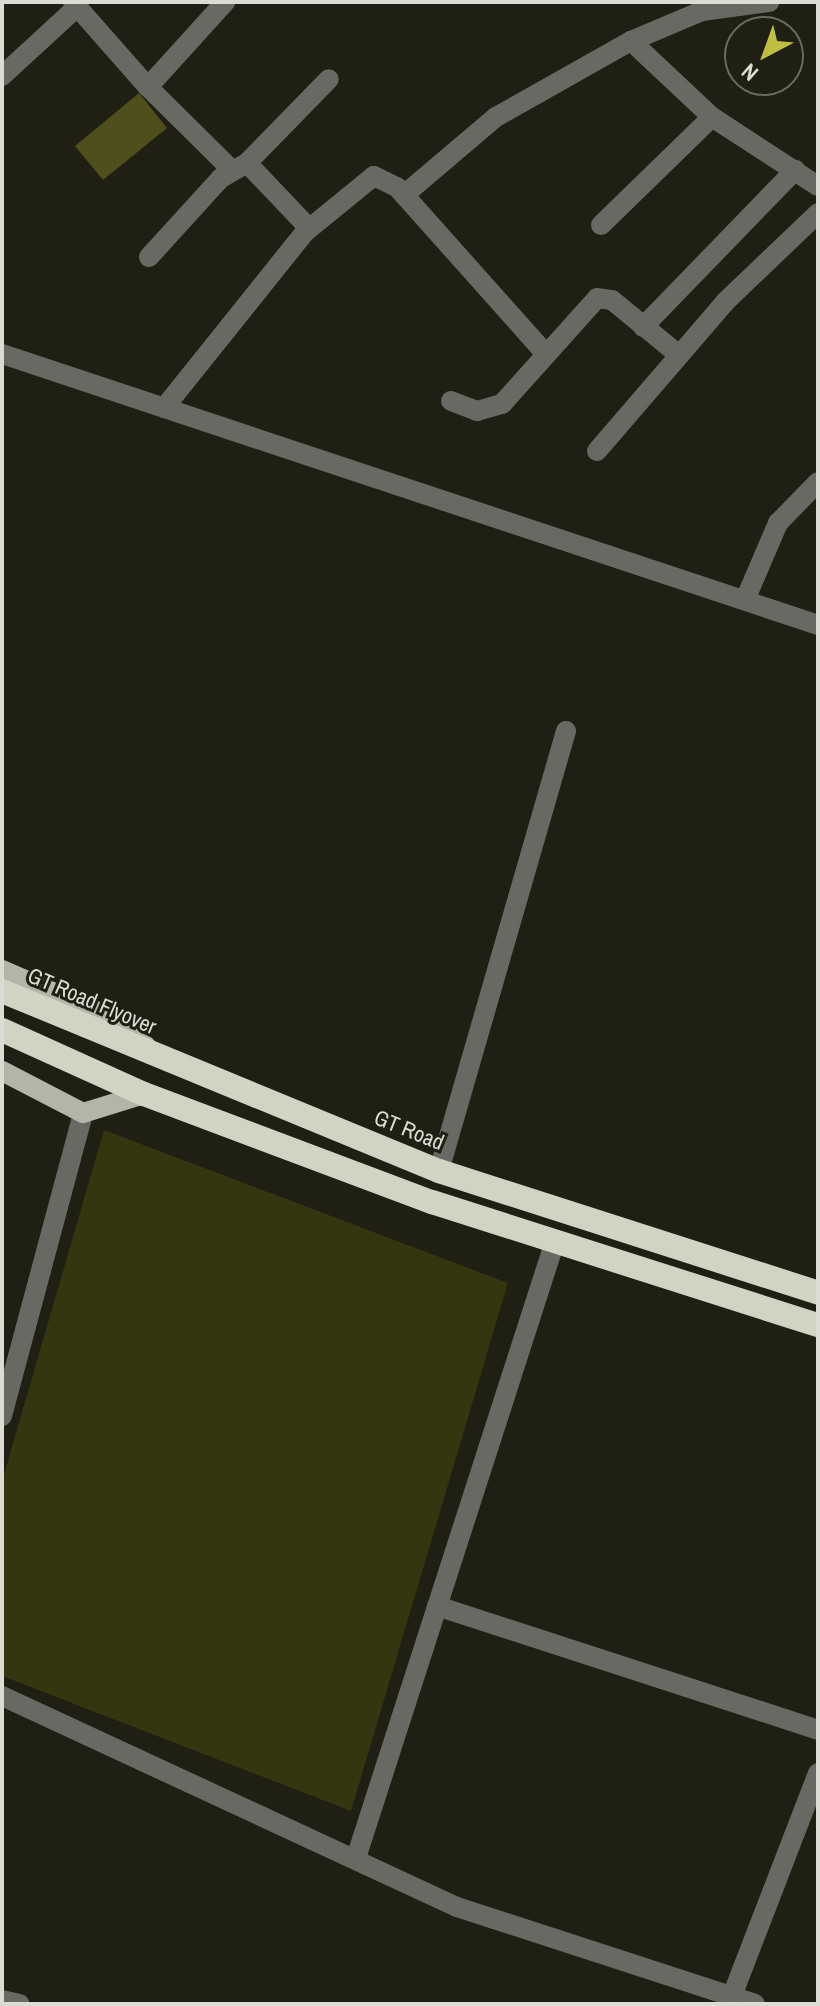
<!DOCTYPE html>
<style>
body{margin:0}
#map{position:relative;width:820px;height:2006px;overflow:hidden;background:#1f1f13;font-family:"Archivo Narrow",sans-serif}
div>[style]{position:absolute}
.green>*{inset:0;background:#353510}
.building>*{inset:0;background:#4f4e1d}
.minor>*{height:20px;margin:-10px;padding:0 10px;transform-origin:10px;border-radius:10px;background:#696963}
.major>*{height:20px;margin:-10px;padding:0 10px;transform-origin:10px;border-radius:10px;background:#b4b5a8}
.highway>*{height:24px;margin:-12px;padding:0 12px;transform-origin:12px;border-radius:12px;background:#d2d3c3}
span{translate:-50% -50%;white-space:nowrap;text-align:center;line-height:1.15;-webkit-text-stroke:6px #1f1f13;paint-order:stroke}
.street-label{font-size:22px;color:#dcdcd4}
.frame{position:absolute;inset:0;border:4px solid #dcdcd4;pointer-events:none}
.north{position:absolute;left:724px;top:16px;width:80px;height:80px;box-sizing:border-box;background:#1f1f13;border:2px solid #6b6b60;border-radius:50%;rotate:221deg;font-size:22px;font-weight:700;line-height:32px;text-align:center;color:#dcdcd4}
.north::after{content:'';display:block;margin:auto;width:28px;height:36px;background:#c0be41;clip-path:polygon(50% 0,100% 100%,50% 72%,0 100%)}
</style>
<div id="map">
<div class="green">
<div style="clip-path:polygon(104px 1130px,508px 1283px,351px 1811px,2px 1676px,2px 1481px)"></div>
</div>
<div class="building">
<div style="clip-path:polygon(139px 93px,167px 128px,103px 180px,75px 146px)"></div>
</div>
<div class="minor">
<div style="left:73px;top:2px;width:113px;rotate:48.6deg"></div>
<div style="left:148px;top:87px;width:115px;rotate:-47.8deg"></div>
<div style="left:631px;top:41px;width:111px;rotate:43.2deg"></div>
<div style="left:712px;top:117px;width:126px;rotate:33.1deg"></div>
<div style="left:2px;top:76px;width:102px;rotate:-42.6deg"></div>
<div style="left:148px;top:87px;width:118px;rotate:44.7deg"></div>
<div style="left:247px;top:163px;width:117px;rotate:-45.7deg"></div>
<div style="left:404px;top:195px;width:121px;rotate:-40.3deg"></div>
<div style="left:496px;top:117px;width:155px;rotate:-29.4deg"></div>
<div style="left:631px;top:41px;width:77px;rotate:-22.9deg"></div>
<div style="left:702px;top:11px;width:68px;rotate:-7.7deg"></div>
<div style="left:601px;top:225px;width:155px;rotate:-44.2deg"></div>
<div style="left:149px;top:257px;width:107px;rotate:-47.7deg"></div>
<div style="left:221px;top:178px;width:30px;rotate:-30deg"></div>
<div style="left:247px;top:163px;width:90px;rotate:46.4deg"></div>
<div style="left:643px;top:327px;width:219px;rotate:-45.9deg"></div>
<div style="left:2px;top:354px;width:860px;rotate:18.37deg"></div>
<div style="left:451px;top:401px;width:28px;rotate:21deg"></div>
<div style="left:477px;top:411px;width:26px;rotate:-16deg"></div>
<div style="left:502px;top:404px;width:142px;rotate:-48.1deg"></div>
<div style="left:597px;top:298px;width:15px;rotate:8deg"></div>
<div style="left:612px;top:300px;width:87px;rotate:39.4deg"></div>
<div style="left:164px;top:408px;width:224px;rotate:-51.3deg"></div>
<div style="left:304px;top:233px;width:90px;rotate:-39.2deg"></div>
<div style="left:374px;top:176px;width:25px;rotate:26deg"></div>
<div style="left:397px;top:187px;width:224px;rotate:48.3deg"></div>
<div style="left:597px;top:451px;width:196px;rotate:-49.3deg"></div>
<div style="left:725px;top:302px;width:129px;rotate:-43.7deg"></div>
<div style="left:745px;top:600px;width:84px;rotate:-66.8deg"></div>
<div style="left:778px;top:523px;width:57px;rotate:-45.7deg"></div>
<div style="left:439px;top:1171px;width:458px;rotate:-73.9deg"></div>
<div style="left:2px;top:1416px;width:314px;rotate:-75deg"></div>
<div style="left:437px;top:1606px;width:401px;rotate:18deg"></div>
<div style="left:2px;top:1696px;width:502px;rotate:24.88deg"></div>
<div style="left:457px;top:1907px;width:313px;rotate:18deg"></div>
<div style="left:356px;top:1858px;width:648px;rotate:-72.12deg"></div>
<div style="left:732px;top:1996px;width:239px;rotate:-68.9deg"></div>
<div style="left:2px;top:2000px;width:18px;rotate:13deg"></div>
</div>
<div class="major">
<div style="left:2px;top:970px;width:118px;rotate:23.5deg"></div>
<div style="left:110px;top:1017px;width:46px;rotate:38.9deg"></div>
<div style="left:2px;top:1071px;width:91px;rotate:27.4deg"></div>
<div style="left:83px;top:1113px;width:64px;rotate:-17.3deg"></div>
</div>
<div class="highway">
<div style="left:2px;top:991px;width:473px;rotate:22.4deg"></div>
<div style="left:439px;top:1171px;width:398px;rotate:17.8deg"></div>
<div style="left:2px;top:1030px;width:156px;rotate:24.3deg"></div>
<div style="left:144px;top:1094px;width:308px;rotate:20.6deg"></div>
<div style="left:432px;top:1202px;width:405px;rotate:17.7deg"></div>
</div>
<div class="street-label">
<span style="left:92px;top:1001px;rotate:23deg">GT Road Flyover</span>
<span style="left:409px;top:1130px;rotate:22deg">GT Road</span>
</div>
<div class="frame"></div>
<div class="north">N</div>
</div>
